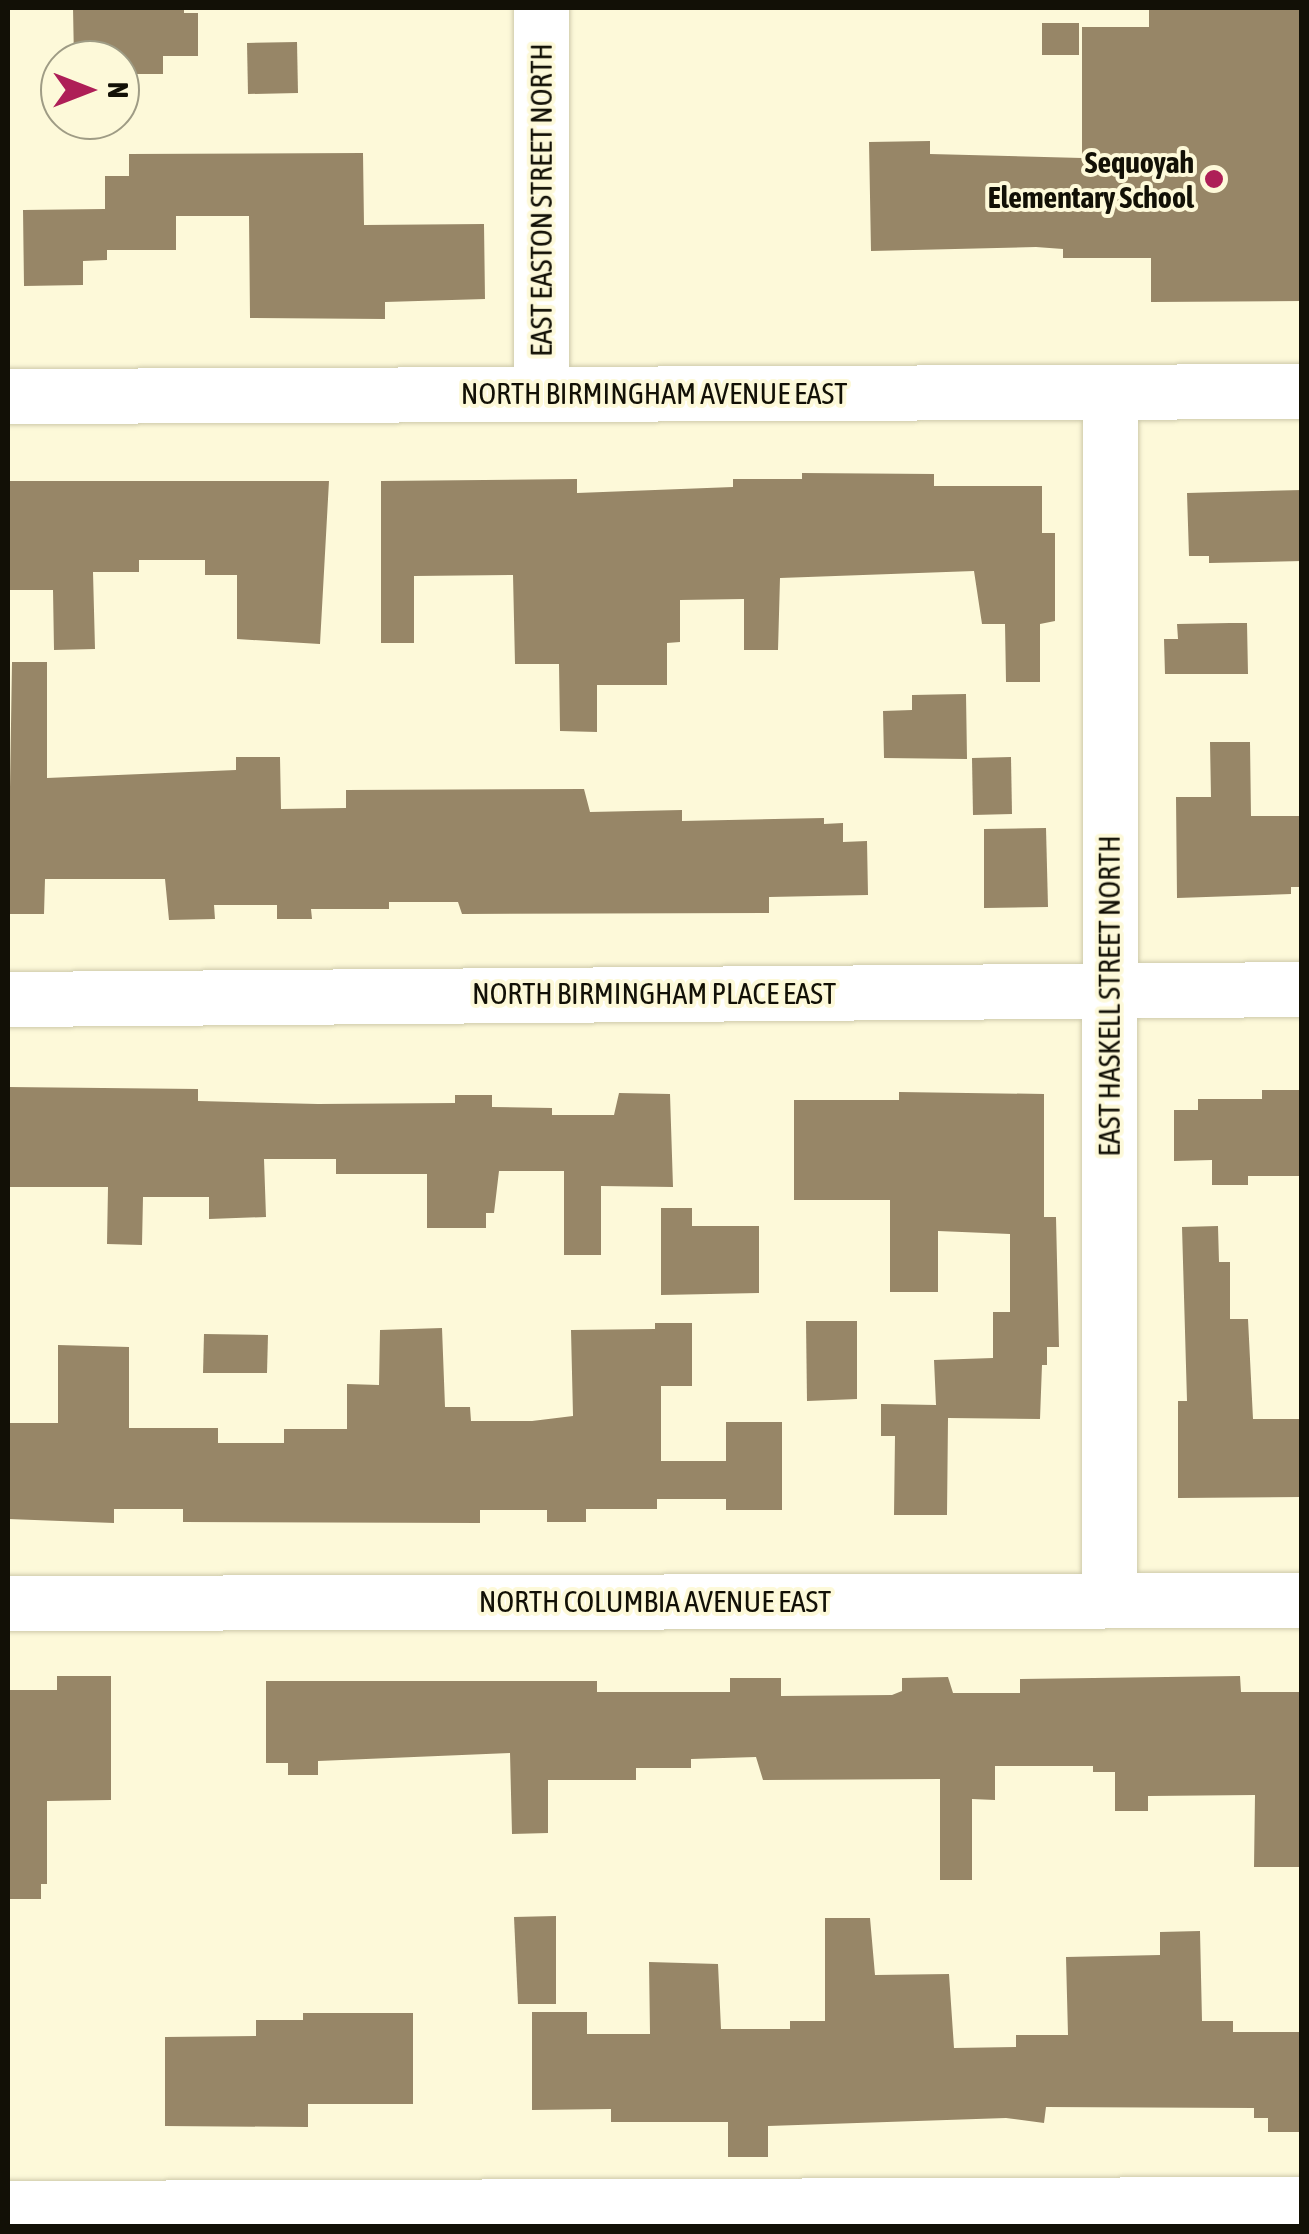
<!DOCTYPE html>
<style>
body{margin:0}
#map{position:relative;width:1309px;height:2234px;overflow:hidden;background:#fdf9d9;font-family:"Asap Condensed",sans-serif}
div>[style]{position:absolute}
.building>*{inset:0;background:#978667}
.roads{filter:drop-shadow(0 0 2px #cdc9aa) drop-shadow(0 0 2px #cdc9aa)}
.minor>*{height:55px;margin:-27.5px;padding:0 27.5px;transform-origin:27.5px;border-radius:27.5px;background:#fff}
.dots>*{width:28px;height:28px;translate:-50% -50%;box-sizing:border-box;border:5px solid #fdf9d9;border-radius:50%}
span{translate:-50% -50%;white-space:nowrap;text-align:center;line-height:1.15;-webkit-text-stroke:8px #fdf9d9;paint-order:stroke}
.poi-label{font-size:30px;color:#121006;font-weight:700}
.right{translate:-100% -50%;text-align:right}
.street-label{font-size:30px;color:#121006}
.frame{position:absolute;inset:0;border:10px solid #121006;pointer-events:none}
.north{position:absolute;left:40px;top:40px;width:100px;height:100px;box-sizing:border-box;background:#fdf9d9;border:2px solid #9f9c85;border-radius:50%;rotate:90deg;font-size:28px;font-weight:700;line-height:40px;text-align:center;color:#121006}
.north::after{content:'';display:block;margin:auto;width:35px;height:45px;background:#ae1f57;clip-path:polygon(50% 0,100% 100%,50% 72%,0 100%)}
</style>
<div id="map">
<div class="building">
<div style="clip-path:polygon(73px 8px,184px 8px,184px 13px,198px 13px,198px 56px,163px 56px,163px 74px,120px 74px,120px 60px,74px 60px)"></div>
<div style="clip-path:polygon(1149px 8px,1302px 8px,1302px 301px,1151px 302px,1151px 258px,1063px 258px,1063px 249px,1036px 247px,871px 251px,869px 142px,930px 141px,930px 154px,1082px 158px,1082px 27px,1149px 27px)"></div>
<div style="clip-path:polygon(1042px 23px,1079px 23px,1079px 55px,1042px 55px)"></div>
<div style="clip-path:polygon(297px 42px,298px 93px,248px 94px,247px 43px)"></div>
<div style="clip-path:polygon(363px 153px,364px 225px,484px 224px,485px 299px,385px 302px,385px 319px,250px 318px,249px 216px,176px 216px,176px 250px,107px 250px,107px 260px,83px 261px,83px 285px,24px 286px,23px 210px,105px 209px,105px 176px,129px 176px,129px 154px)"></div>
<div style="clip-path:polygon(802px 473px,934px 474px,934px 486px,1042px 486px,1042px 533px,1055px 533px,1055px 621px,1040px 624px,1040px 682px,1006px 682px,1005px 624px,982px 624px,974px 571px,780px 578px,778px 650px,744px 650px,744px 599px,680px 600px,680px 642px,667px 643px,667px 685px,597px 685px,597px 732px,560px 731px,559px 664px,515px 664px,513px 575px,414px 576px,414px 643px,381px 643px,381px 481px,577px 479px,577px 493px,733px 487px,733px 479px,802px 479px)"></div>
<div style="clip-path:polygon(8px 481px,329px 481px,320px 644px,237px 639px,237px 575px,205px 575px,205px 560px,139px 560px,139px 572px,93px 572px,95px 649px,54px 650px,53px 590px,8px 590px)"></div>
<div style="clip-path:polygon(1302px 490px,1302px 561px,1209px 563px,1209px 556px,1189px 556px,1187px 493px)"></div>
<div style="clip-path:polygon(1230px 623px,1247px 623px,1248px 674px,1165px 674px,1164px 639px,1178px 639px,1177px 624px)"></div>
<div style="clip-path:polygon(12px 662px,47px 662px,47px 778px,236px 770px,236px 757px,280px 757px,281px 809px,346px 808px,346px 790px,584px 789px,590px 812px,682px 810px,682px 821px,824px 818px,824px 824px,843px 823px,843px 842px,867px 841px,868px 895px,769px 897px,769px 913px,462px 914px,458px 902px,389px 902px,389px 909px,311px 909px,312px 919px,277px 919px,277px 905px,214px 905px,215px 919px,169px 920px,165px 879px,45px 879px,44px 914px,8px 914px)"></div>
<div style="clip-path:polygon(966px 694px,967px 759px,884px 758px,883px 711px,912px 710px,912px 695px)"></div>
<div style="clip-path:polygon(1210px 742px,1250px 742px,1251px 816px,1302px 816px,1302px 887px,1291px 887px,1291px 894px,1177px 898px,1176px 797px,1211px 797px)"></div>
<div style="clip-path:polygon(1011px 757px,1012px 814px,973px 815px,972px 758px)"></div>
<div style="clip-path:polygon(1046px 828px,1048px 907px,984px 908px,984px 829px)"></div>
<div style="clip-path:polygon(8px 1087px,198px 1089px,198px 1101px,318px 1104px,455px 1103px,455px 1095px,492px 1095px,492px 1107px,552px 1108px,552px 1115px,614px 1115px,619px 1093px,670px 1094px,673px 1187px,601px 1186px,601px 1255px,564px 1255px,564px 1171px,499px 1171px,494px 1213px,486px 1213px,486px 1228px,427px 1228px,427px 1174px,336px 1174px,336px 1159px,264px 1159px,266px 1217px,209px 1219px,209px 1197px,143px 1197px,142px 1245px,107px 1244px,108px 1187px,8px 1187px)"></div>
<div style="clip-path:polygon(1262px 1090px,1302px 1090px,1302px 1176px,1248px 1176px,1248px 1185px,1212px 1185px,1212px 1160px,1174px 1161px,1174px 1110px,1198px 1110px,1198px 1099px,1262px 1099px)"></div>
<div style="clip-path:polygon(899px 1092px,1044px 1094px,1044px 1217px,1056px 1217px,1059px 1347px,1047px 1347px,1047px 1365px,1042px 1365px,1040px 1419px,948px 1418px,947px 1515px,894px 1515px,895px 1436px,881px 1436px,881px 1404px,936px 1405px,934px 1360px,993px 1358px,993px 1312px,1010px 1312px,1010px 1234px,938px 1231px,938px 1292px,890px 1292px,890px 1200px,794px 1200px,794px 1100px,899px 1100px)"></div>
<div style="clip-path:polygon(661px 1208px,692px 1208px,692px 1226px,759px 1226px,759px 1293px,661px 1295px)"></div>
<div style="clip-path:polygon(1218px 1226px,1219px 1262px,1230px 1262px,1230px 1319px,1248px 1319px,1253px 1419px,1302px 1419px,1302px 1497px,1178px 1498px,1178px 1401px,1187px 1401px,1182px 1227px)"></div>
<div style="clip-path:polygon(806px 1321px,857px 1321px,857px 1399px,807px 1401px)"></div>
<div style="clip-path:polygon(655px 1323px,692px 1323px,692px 1386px,661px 1386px,661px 1461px,726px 1461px,726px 1422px,782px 1422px,782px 1510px,726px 1510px,726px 1499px,657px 1499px,657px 1509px,586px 1509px,586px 1522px,547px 1522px,547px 1510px,480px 1510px,480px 1523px,183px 1522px,183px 1509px,114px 1509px,114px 1523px,8px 1519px,8px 1423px,58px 1423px,58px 1345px,129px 1347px,129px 1428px,218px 1428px,218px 1443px,284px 1443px,284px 1429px,347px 1429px,347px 1384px,379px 1385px,380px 1330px,442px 1328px,445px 1407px,470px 1407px,471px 1421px,532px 1421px,573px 1416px,571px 1330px,655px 1329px)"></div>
<div style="clip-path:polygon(204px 1334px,268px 1335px,267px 1373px,203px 1373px)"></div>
<div style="clip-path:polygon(57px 1676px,111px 1676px,111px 1800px,47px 1801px,47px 1884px,41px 1884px,41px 1899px,8px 1899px,8px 1690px,57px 1690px)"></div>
<div style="clip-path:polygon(1240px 1676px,1241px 1692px,1302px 1692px,1302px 1867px,1254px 1867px,1255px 1795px,1148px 1796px,1148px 1811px,1115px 1811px,1115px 1772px,1093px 1772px,1093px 1766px,995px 1766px,995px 1800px,972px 1799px,972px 1880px,940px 1880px,940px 1779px,763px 1780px,756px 1757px,691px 1759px,691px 1768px,636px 1768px,636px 1780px,548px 1780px,548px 1833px,512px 1834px,510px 1753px,318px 1761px,318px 1775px,288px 1775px,288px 1763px,266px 1763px,266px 1681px,597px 1681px,597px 1692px,730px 1692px,730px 1678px,781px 1678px,781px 1696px,892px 1695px,902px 1691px,902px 1678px,948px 1677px,953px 1693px,1020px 1693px,1020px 1679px)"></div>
<div style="clip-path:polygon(556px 1916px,556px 2004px,518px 2004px,514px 1917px)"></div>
<div style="clip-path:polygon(825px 1918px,870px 1918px,875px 1975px,949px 1974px,954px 2048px,1016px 2047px,1016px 2035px,1068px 2035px,1066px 1957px,1160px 1955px,1160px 1932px,1200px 1931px,1202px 2021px,1233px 2021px,1233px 2032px,1302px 2032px,1302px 2132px,1268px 2132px,1268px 2118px,1254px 2118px,1254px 2108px,1046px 2107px,1044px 2123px,1006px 2118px,768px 2126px,768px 2157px,728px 2157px,728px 2122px,611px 2122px,611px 2109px,532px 2110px,532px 2012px,587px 2012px,587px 2034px,650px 2034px,649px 1962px,718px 1964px,721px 2029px,790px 2029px,790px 2021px,825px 2021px)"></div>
<div style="clip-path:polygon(303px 2013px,413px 2013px,413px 2104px,308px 2104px,308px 2127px,165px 2126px,165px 2037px,256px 2036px,256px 2020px,303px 2020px)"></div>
</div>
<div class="roads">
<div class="minor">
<div style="left:541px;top:8px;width:384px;rotate:90deg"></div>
<div style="left:8px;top:396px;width:1294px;rotate:-0.22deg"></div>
<div style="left:8px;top:999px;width:1294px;rotate:-0.44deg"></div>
<div style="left:1109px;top:1600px;width:1207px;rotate:-89.95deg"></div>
<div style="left:8px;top:1603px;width:1294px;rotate:-0.13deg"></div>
<div style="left:8px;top:2208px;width:1294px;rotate:-0.18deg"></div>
</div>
</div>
<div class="dots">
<div style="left:1214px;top:179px;background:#ae1f57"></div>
</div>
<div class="poi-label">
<span class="right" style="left:1194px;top:179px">Sequoyah<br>Elementary School</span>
</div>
<div class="street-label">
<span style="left:541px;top:200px;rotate:-90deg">EAST EASTON STREET NORTH</span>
<span style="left:654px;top:393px">NORTH BIRMINGHAM AVENUE EAST</span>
<span style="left:654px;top:993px">NORTH BIRMINGHAM PLACE EAST</span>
<span style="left:1109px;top:996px;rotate:-90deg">EAST HASKELL STREET NORTH</span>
<span style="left:655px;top:1601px">NORTH COLUMBIA AVENUE EAST</span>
</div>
<div class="frame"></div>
<div class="north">N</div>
</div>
